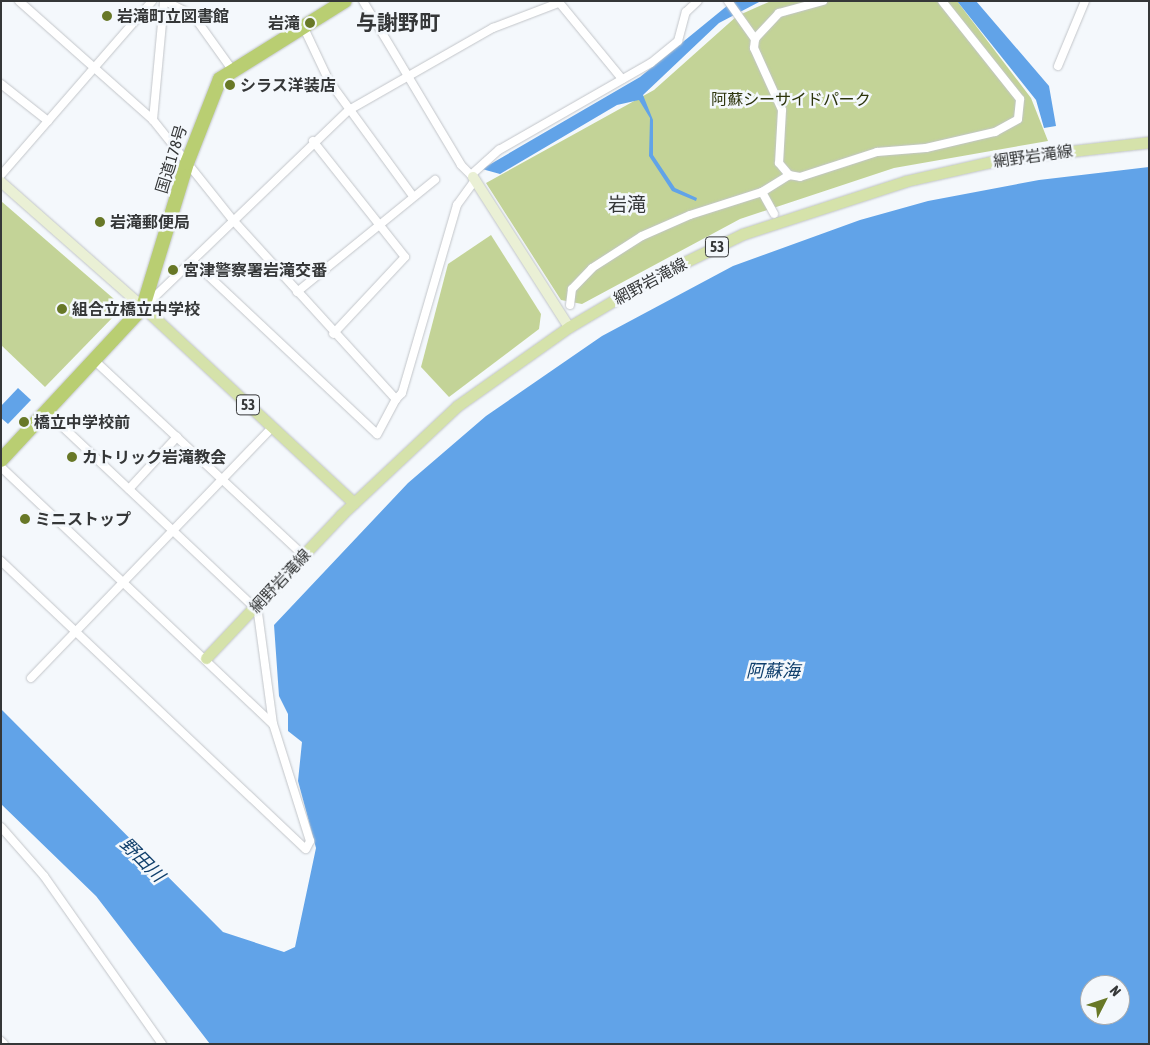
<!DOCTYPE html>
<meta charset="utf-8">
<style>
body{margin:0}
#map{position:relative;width:1150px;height:1045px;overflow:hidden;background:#f4f8fc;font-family:"Asap Condensed","Noto Sans JP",sans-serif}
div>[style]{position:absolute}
.green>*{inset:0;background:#c3d397}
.water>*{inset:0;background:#61a3e8}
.roads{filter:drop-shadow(0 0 1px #c2c5c9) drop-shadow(0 0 1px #c2c5c9)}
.street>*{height:8px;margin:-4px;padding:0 4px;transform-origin:4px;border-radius:4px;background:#fff}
.secondary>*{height:10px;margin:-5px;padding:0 5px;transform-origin:5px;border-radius:5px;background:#eaf0d5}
.primary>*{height:11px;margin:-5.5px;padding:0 5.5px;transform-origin:5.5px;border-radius:5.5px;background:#d5e2aa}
.highway>*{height:14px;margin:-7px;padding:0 7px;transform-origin:7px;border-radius:7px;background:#b9ce72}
.dots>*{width:14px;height:14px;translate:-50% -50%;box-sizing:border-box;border:2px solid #f4f8fc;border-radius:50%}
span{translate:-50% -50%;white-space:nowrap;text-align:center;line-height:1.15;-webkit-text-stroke:5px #f4f8fc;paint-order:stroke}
.shield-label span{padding:1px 4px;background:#f4f8fc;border:1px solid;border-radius:4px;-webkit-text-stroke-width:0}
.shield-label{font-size:15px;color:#353738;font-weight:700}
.poi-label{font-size:16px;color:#353738;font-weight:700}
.left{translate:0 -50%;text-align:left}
.right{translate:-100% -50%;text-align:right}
.park-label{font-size:16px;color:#2c340c}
.street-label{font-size:16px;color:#353738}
.water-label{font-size:18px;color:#11406d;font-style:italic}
.quarter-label{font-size:19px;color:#353738}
.district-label{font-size:21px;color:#353738;font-weight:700}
.frame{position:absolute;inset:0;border:2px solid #353738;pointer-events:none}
.north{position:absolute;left:1080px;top:975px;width:50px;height:50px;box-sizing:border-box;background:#f4f8fc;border:1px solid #a8abae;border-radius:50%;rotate:49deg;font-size:14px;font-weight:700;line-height:20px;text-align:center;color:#353738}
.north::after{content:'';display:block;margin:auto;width:18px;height:22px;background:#687827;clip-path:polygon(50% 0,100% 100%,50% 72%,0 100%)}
</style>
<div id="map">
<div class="green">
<div style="clip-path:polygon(771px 1px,957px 1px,1031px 98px,1048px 141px,894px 168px,740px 219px,582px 304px,561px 300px,486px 183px,654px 90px,737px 16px)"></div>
<div style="clip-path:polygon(1px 201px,114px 299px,116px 314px,45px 387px,1px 345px)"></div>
<div style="clip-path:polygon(491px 235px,541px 314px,539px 329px,449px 397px,421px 367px,448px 264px)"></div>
</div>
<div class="water">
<div style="clip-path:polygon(733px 1px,761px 1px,719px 23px,643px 95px,653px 120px,653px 155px,675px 188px,697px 198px,696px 201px,672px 191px,649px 156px,650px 118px,639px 100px,617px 105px,500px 174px,482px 169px,640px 77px)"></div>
<div style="clip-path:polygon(957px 1px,976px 1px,1049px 86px,1056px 126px,1044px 128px,1036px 100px)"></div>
<div style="clip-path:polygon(evenodd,1149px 167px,1149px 1044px,210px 1044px,96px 896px,1px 804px,1px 709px,223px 932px,284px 952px,295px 947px,316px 848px,298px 781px,302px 742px,288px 731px,288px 714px,279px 696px,274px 625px,408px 483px,486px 416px,602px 336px,733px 266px,860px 220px,928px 201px,1039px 180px,1149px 167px,1090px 985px,1120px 985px,1120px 1015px,1090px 1015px,1090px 985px)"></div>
<div style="clip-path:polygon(18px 388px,31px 400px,8px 424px,1px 418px,1px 406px)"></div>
</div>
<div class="roads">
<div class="street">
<div style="left:19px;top:1px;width:179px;rotate:41.6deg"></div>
<div style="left:153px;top:120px;width:127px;rotate:51.4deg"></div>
<div style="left:232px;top:219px;width:244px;rotate:47.7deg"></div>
<div style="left:396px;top:399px;width:40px;rotate:118deg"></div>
<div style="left:377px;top:434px;width:253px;rotate:-136.8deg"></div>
<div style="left:165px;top:1px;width:31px;rotate:27deg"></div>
<div style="left:193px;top:15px;width:65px;rotate:54.4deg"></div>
<div style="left:363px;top:1px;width:191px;rotate:59.1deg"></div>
<div style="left:461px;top:165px;width:17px;rotate:45deg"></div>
<div style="left:558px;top:1px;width:101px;rotate:50.6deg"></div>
<div style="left:728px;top:1px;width:47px;rotate:54.6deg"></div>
<div style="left:823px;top:1px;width:46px;rotate:164.7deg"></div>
<div style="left:779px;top:13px;width:35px;rotate:133deg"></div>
<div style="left:755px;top:39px;width:9px;rotate:96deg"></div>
<div style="left:754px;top:48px;width:68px;rotate:65.7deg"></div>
<div style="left:782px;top:110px;width:53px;rotate:93.2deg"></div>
<div style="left:779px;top:163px;width:16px;rotate:50deg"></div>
<div style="left:789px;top:175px;width:11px;rotate:10deg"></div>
<div style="left:800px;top:177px;width:81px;rotate:-18deg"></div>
<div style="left:877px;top:152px;width:49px;rotate:-4.7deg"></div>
<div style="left:926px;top:148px;width:71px;rotate:-13.1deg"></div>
<div style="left:995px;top:132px;width:26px;rotate:-29deg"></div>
<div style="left:1018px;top:119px;width:20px;rotate:-84deg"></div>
<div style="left:1020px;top:99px;width:125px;rotate:-128.5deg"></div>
<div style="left:303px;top:26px;width:61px;rotate:64.7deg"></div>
<div style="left:329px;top:81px;width:142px;rotate:53.9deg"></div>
<div style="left:1058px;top:66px;width:70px;rotate:-67.4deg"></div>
<div style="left:1px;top:84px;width:60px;rotate:38.2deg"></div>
<div style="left:153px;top:120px;width:120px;rotate:-84.7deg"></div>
<div style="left:313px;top:141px;width:148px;rotate:51.6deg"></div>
<div style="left:405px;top:257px;width:105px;rotate:133.1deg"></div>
<div style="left:1px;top:175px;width:230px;rotate:-49deg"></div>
<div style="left:471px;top:175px;width:38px;rotate:-42deg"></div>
<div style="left:499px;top:150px;width:175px;rotate:-29.8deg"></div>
<div style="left:651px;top:63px;width:35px;rotate:-39deg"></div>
<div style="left:678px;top:41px;width:30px;rotate:-75deg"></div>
<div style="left:686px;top:12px;width:16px;rotate:-43deg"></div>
<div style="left:762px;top:192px;width:25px;rotate:61deg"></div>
<div style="left:297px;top:292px;width:178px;rotate:-39.1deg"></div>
<div style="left:570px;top:305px;width:16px;rotate:-83deg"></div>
<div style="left:572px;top:289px;width:29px;rotate:-46deg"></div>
<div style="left:592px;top:268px;width:59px;rotate:-32.6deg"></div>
<div style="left:642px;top:236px;width:52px;rotate:-23.6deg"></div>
<div style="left:690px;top:215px;width:76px;rotate:-17.7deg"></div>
<div style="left:762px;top:192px;width:32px;rotate:-32deg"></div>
<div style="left:144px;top:307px;width:284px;rotate:-43.9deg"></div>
<div style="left:349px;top:110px;width:166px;rotate:-29.7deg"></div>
<div style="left:493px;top:28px;width:70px;rotate:-21deg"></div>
<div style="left:94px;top:360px;width:287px;rotate:43deg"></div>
<div style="left:396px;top:399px;width:8px;rotate:-45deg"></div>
<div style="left:402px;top:393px;width:196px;rotate:-73.7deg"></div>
<div style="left:457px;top:205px;width:31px;rotate:-54deg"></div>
<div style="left:47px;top:412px;width:286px;rotate:43.3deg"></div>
<div style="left:1px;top:467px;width:374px;rotate:43.4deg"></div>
<div style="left:129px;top:489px;width:71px;rotate:-47.3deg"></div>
<div style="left:1px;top:561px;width:419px;rotate:43.4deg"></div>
<div style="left:306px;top:849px;width:9px;rotate:-63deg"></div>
<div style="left:310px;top:841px;width:123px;rotate:-107.5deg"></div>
<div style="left:273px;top:724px;width:120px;rotate:-97.7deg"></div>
<div style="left:31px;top:678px;width:347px;rotate:-46.1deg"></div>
<div style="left:1px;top:827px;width:65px;rotate:48.7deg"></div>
<div style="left:44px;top:876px;width:205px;rotate:54.9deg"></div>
<div style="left:1px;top:1041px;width:4px;rotate:45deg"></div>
</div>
<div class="secondary">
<div style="left:473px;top:177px;width:178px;rotate:57.4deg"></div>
<div style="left:1px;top:182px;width:189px;rotate:41.4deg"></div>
</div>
<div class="primary">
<div style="left:143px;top:307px;width:288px;rotate:42.9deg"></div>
<div style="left:206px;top:658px;width:197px;rotate:-46.6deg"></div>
<div style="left:341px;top:515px;width:159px;rotate:-43.2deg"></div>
<div style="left:457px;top:406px;width:137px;rotate:-35.2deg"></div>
<div style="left:569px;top:327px;width:96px;rotate:-30.6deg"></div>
<div style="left:652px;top:278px;width:101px;rotate:-25.8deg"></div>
<div style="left:743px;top:234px;width:171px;rotate:-18deg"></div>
<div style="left:906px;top:181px;width:99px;rotate:-12.8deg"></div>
<div style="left:1003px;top:159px;width:147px;rotate:-6.6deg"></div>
</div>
<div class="highway">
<div style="left:1px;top:460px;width:209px;rotate:-47.1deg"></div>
<div style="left:143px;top:307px;width:151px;rotate:-73deg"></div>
<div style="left:187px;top:163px;width:90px;rotate:-68.6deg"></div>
<div style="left:220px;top:79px;width:147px;rotate:-32deg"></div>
</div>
</div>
<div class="dots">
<div style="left:107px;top:16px;background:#687827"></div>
<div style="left:310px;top:23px;background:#687827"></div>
<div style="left:230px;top:85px;background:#687827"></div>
<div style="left:100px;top:222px;background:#687827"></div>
<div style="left:173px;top:270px;background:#687827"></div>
<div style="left:62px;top:309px;background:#687827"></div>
<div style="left:24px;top:422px;background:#687827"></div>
<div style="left:72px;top:457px;background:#687827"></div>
<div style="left:25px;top:519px;background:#687827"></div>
</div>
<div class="shield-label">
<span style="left:717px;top:247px">53</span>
<span style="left:248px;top:405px">53</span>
</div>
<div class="poi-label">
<span class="left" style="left:117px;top:16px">岩滝町立図書館</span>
<span class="right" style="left:300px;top:23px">岩滝</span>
<span class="left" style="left:240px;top:85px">シラス洋装店</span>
<span class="left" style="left:110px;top:222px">岩滝郵便局</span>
<span class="left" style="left:183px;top:270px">宮津警察署岩滝交番</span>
<span class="left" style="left:72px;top:309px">組合立橋立中学校</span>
<span class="left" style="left:34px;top:422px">橋立中学校前</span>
<span class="left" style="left:82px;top:457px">カトリック岩滝教会</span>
<span class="left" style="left:35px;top:519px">ミニストップ</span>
</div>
<div class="park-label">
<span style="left:791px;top:99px">阿蘇シーサイドパーク</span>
</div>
<div class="street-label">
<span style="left:1033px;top:156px;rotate:-8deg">網野岩滝線</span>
<span style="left:171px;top:159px;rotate:-73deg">国道178号</span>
<span style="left:650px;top:281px;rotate:-28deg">網野岩滝線</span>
<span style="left:280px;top:581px;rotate:-47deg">網野岩滝線</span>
</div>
<div class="water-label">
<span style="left:773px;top:671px">阿蘇海</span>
<span style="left:142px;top:860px;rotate:45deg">野田川</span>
</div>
<div class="quarter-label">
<span style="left:627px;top:205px">岩滝</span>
</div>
<div class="district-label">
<span style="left:398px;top:22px">与謝野町</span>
</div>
<div class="frame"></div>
<div class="north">N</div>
</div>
